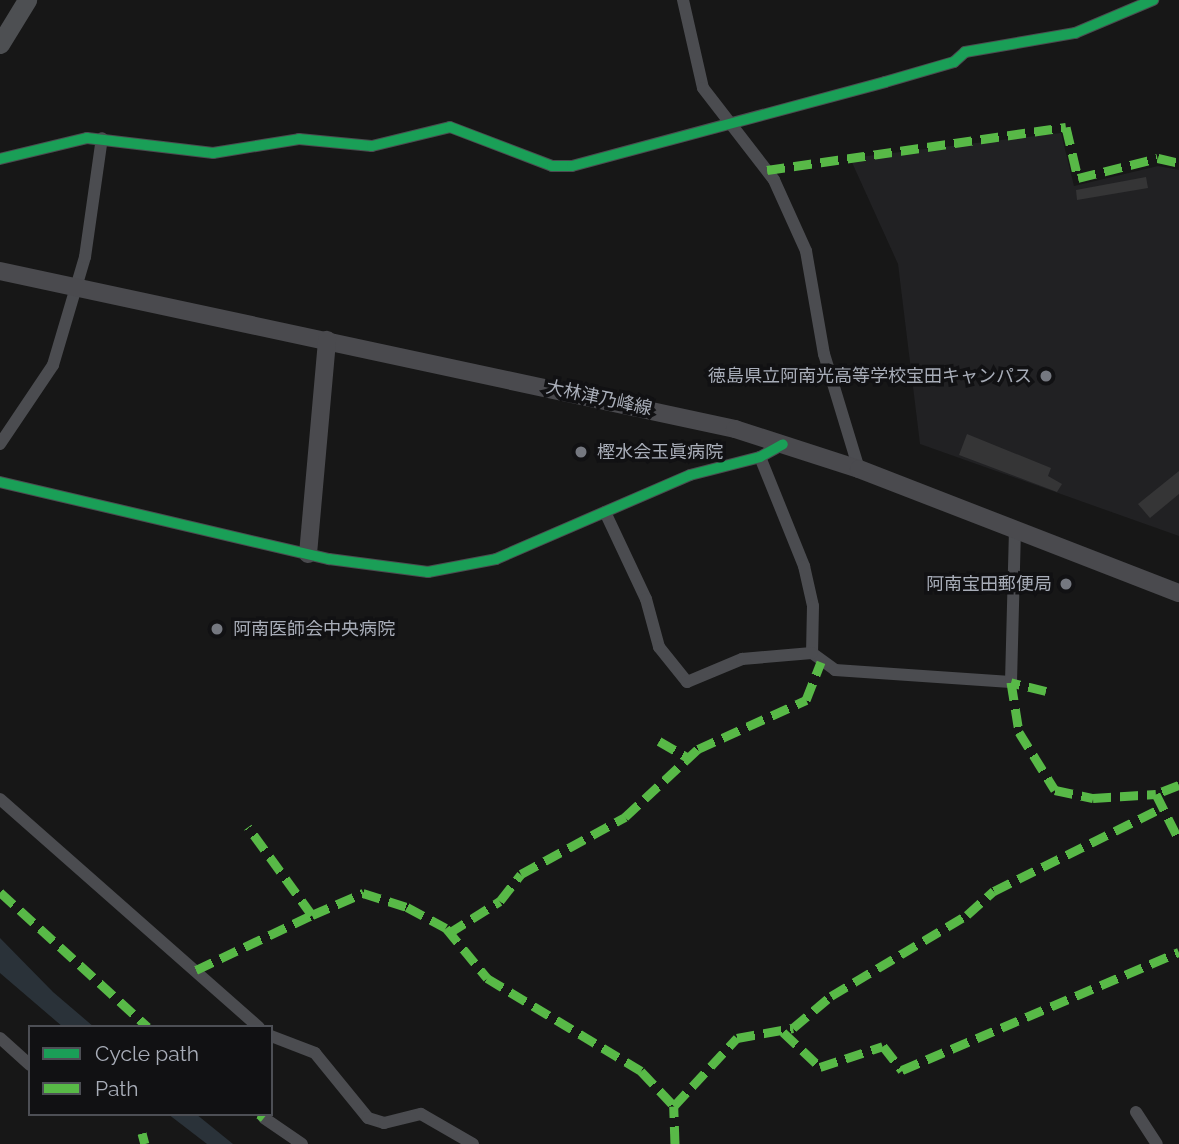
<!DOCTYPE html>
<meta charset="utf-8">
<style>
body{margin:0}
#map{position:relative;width:1179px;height:1144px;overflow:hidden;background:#171717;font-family:Raleway,"Noto Sans JP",sans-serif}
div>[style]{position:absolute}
.built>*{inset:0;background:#212123}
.water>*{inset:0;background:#2a3239}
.building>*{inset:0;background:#353536}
.street>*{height:12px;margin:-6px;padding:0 6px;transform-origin:6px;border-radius:6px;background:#4b4c50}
.secondary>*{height:18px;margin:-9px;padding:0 9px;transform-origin:9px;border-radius:9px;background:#4a4a4e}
.primary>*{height:19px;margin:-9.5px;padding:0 9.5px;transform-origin:9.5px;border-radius:9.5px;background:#4d4f52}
.quiet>*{height:9px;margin-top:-4.5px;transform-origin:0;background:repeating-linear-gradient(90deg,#58b947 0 18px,transparent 0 27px)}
.cycleway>*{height:10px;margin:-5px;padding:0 5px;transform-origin:5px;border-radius:5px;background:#1a9f57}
.dots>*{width:19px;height:19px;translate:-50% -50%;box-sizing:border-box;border:4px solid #111113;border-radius:50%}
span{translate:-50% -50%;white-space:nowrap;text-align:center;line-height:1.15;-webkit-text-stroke:7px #111113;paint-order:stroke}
.poi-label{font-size:18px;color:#a8adb8}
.right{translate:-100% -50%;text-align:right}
.left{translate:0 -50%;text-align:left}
.street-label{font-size:18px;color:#a8adb8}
.legend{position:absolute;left:28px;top:1025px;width:245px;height:91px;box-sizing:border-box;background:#111113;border:2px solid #4d4f55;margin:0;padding:9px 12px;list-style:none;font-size:21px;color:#a8adb8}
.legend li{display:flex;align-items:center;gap:14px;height:35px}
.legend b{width:35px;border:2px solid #4d4f55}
</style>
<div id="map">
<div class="built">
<div style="clip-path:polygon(1061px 133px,1074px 186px,1158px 166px,1179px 170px,1179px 536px,920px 444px,898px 264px,850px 158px)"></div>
</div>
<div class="water">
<div style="clip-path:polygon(0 938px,53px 992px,94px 1027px,63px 1027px,0 973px)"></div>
<div style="clip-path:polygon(168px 1114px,196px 1114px,233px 1144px,207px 1144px)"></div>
</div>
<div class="building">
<div style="clip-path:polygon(1146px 177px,1148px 188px,1077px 200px,1076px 190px)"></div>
<div style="clip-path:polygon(967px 434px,1051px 468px,1048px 476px,1062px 484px,1057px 492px,959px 455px)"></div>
<div style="clip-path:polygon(1179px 471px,1179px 494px,1150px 518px,1138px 504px)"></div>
</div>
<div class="street">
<div style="left:683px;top:0;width:90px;rotate:77.2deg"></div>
<div style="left:703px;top:88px;width:116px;rotate:52.3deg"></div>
<div style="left:774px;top:180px;width:78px;rotate:65.7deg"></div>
<div style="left:806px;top:251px;width:105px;rotate:80.1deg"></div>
<div style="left:824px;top:354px;width:120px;rotate:73.1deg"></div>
<div style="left:0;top:159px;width:89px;rotate:-13.6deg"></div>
<div style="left:87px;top:138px;width:127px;rotate:6.8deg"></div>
<div style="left:213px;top:153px;width:87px;rotate:-9.2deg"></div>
<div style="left:299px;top:139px;width:73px;rotate:5.5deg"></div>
<div style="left:372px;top:146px;width:80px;rotate:-13.7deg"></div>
<div style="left:450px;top:127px;width:109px;rotate:20.9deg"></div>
<div style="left:552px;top:166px;width:20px"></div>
<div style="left:572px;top:166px;width:324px;rotate:-15deg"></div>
<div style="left:885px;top:82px;width:72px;rotate:-16.2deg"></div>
<div style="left:954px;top:62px;width:15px;rotate:-42deg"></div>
<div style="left:965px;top:52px;width:112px;rotate:-9.8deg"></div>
<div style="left:1075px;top:33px;width:85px;rotate:-22.9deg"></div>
<div style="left:0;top:444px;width:95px;rotate:-56.1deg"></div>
<div style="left:53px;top:365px;width:113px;rotate:-73.5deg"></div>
<div style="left:85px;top:257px;width:120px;rotate:-81.9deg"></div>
<div style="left:760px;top:457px;width:118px;rotate:68deg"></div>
<div style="left:804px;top:566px;width:41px;rotate:77.3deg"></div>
<div style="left:813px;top:606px;width:47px;rotate:91.2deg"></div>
<div style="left:812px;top:653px;width:29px;rotate:36deg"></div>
<div style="left:835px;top:670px;width:176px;rotate:3.9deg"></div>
<div style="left:1011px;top:682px;width:149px;rotate:-88.5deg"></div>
<div style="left:0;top:482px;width:338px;rotate:13.2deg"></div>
<div style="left:329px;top:559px;width:100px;rotate:7.5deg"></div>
<div style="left:428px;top:572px;width:69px;rotate:-10.8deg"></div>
<div style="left:496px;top:559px;width:211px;rotate:-23.4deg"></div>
<div style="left:690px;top:475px;width:72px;rotate:-14.4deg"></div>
<div style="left:760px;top:457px;width:26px;rotate:-29deg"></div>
<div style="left:605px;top:512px;width:96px;rotate:64.8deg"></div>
<div style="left:646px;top:599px;width:50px;rotate:74.8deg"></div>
<div style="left:659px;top:647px;width:45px;rotate:51.3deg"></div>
<div style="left:687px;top:682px;width:60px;rotate:-22.7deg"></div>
<div style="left:742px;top:659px;width:70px;rotate:-4.9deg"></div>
<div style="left:0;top:799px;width:345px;rotate:41.4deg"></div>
<div style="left:271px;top:1036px;width:47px;rotate:21.1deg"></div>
<div style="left:315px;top:1053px;width:84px;rotate:50.8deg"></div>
<div style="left:368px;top:1118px;width:17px;rotate:17deg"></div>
<div style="left:384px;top:1123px;width:38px;rotate:-14deg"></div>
<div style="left:421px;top:1114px;width:60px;rotate:30deg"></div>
<div style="left:0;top:1038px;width:40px;rotate:42deg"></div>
<div style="left:1136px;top:1112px;width:38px;rotate:57deg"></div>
<div style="left:264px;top:1118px;width:46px;rotate:34.4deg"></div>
</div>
<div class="secondary">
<div style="left:0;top:271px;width:752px;rotate:12.13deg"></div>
<div style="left:735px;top:429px;width:130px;rotate:17.9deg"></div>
<div style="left:859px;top:469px;width:343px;rotate:21.2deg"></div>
<div style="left:308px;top:554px;width:215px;rotate:-84.9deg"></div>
</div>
<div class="primary">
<div style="left:0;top:44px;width:52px;rotate:-58.5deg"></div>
</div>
<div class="quiet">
<div style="left:767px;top:170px;width:302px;rotate:-8.2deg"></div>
<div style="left:1066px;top:127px;width:52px;rotate:76.8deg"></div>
<div style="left:1078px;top:178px;width:82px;rotate:-14deg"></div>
<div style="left:1158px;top:158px;width:22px;rotate:13deg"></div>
<div style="left:1046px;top:691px;width:36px;rotate:-166deg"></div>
<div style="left:1011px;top:682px;width:51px;rotate:80.9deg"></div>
<div style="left:1019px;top:732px;width:68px;rotate:58.2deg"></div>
<div style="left:1055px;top:790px;width:39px;rotate:12deg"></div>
<div style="left:1093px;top:798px;width:63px;rotate:-3.6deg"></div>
<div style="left:659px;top:741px;width:34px;rotate:30deg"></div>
<div style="left:1179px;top:785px;width:25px;rotate:159deg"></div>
<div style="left:1156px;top:794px;width:51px;rotate:63.4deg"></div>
<div style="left:0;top:892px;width:200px;rotate:42.4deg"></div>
<div style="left:312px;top:915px;width:56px;rotate:-23.3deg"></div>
<div style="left:363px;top:893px;width:46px;rotate:17.7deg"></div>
<div style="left:407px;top:907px;width:44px;rotate:28.3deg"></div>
<div style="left:446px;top:928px;width:65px;rotate:50.6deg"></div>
<div style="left:487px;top:978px;width:180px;rotate:31.1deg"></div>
<div style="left:641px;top:1071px;width:48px;rotate:46.7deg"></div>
<div style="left:449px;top:933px;width:60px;rotate:-32.1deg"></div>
<div style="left:500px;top:901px;width:34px;rotate:-52deg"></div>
<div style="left:521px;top:874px;width:119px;rotate:-28.7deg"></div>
<div style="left:625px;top:817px;width:100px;rotate:-43deg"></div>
<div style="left:698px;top:749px;width:119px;rotate:-24.4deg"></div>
<div style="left:806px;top:700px;width:41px;rotate:-68.5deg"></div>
<div style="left:196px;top:970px;width:128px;rotate:-25.4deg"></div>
<div style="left:312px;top:915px;width:109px;rotate:-126deg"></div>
<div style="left:783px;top:1032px;width:51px;rotate:43.4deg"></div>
<div style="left:820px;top:1067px;width:66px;rotate:-18.4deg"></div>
<div style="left:883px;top:1046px;width:31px;rotate:52deg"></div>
<div style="left:902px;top:1070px;width:301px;rotate:-23.1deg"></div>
<div style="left:259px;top:1114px;width:6px;rotate:39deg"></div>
<div style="left:142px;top:1133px;width:11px;rotate:75deg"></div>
<div style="left:675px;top:1144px;width:38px;rotate:-92deg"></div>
<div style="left:674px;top:1106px;width:93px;rotate:-47.2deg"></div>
<div style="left:737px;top:1038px;width:57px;rotate:-10.1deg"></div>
<div style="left:793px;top:1028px;width:50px;rotate:-40.1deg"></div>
<div style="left:831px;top:996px;width:158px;rotate:-30.8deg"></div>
<div style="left:967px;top:915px;width:36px;rotate:-42deg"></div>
<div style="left:994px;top:891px;width:184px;rotate:-26.4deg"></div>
</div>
<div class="cycleway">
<div style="left:0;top:159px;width:89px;rotate:-13.6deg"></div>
<div style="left:87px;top:138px;width:127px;rotate:6.8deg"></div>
<div style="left:213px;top:153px;width:87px;rotate:-9.2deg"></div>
<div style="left:299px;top:139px;width:73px;rotate:5.5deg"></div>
<div style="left:372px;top:146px;width:80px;rotate:-13.7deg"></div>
<div style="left:450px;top:127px;width:109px;rotate:20.9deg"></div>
<div style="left:552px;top:166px;width:20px"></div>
<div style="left:572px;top:166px;width:324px;rotate:-15deg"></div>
<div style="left:885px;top:82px;width:72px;rotate:-16.2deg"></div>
<div style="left:954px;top:62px;width:15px;rotate:-42deg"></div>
<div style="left:965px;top:52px;width:112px;rotate:-9.8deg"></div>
<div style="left:1075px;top:33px;width:85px;rotate:-22.9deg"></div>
<div style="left:0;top:482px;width:338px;rotate:13.2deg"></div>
<div style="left:329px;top:559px;width:100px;rotate:7.5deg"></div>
<div style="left:428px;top:572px;width:69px;rotate:-10.8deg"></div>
<div style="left:496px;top:559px;width:211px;rotate:-23.4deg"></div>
<div style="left:690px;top:475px;width:72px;rotate:-14.4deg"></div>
<div style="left:760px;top:457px;width:26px;rotate:-29deg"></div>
</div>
<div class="dots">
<div style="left:1046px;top:376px;background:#757880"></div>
<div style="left:581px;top:452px;background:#757880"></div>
<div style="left:1066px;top:584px;background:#757880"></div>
<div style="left:217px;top:629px;background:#757880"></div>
</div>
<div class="poi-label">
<span class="right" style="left:1032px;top:376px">徳島県立阿南光高等学校宝田キャンパス</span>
<span class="left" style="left:597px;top:452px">樫水会玉眞病院</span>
<span class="right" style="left:1052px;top:584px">阿南宝田郵便局</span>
<span class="left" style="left:233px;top:629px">阿南医師会中央病院</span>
</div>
<div class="street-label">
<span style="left:599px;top:398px;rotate:12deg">大林津乃峰線</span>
</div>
<ul class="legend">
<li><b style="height:9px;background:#1a9f57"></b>Cycle path</li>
<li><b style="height:9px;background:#58b947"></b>Path</li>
</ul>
</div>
